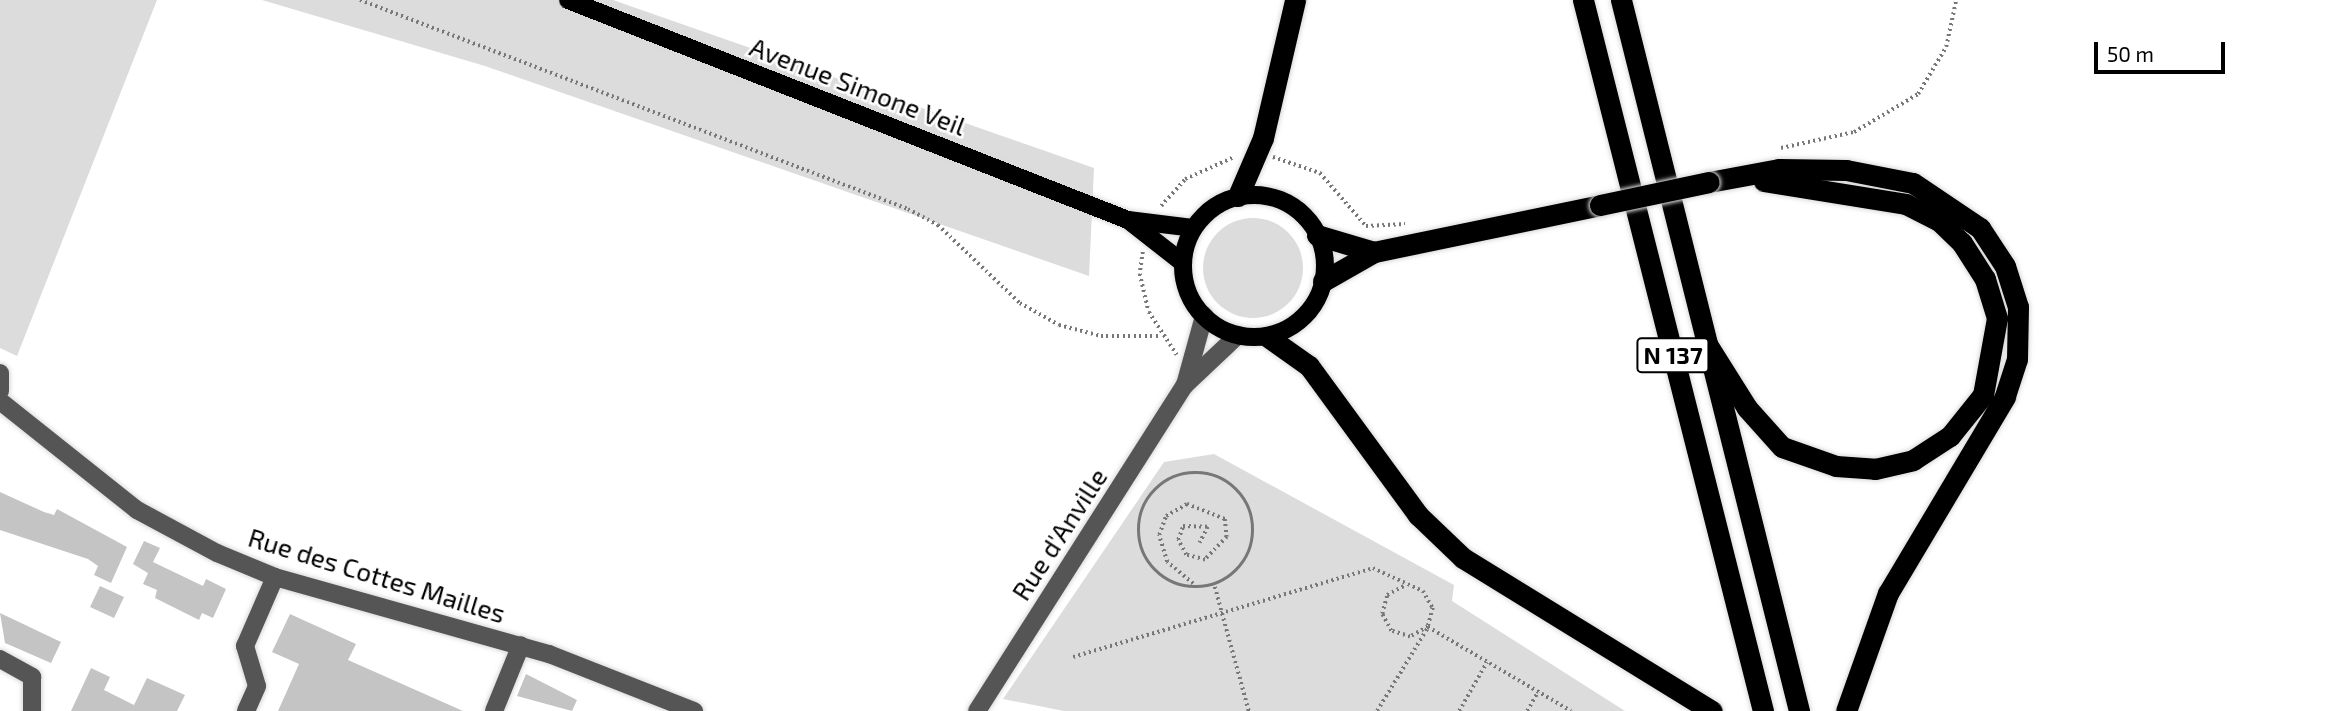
<!DOCTYPE html>
<style>
body{margin:0}
#map{position:relative;width:2349px;height:711px;overflow:hidden;background:#fff;font-family:"Exo 2",sans-serif}
div>[style]{position:absolute}
.green>*{inset:0;background:#dcdcdc}
.round{border-radius:50%}
.building>*{inset:0;background:#c4c4c4}
.path>*{height:3.5px;margin-top:-1.75px;transform-origin:0;background:repeating-linear-gradient(90deg,#777 0 2px,transparent 0 5.5px)}
.path>.ring{margin:-1.75px;padding:0;box-sizing:content-box;background:none;border:3.5px solid #777;border-radius:50%}
.roads{filter:drop-shadow(0 0 2px #dbdbdb) drop-shadow(0 0 2px #dbdbdb)}
.minor>*{height:18px;margin:-9px;padding:0 9px;transform-origin:9px;border-radius:9px;background:#555}
.major>*{height:18px;margin:-9px;padding:0 9px;transform-origin:9px;border-radius:9px;background:#000}
.major>.ring{margin:-9px;padding:0;box-sizing:content-box;background:none;border:18px solid #000;border-radius:50%}
.highway>*{height:21px;margin:-10.5px;padding:0 10.5px;transform-origin:10.5px;border-radius:10.5px;background:#000}
.bridges{filter:drop-shadow(0 0 2px #dbdbdb) drop-shadow(0 0 2px #dbdbdb)}
.highway-bridge>*{height:21px;margin:-10.5px;padding:0 10.5px;transform-origin:10.5px;border-radius:10.5px;background:#000}
span{translate:-50% -50%;white-space:nowrap;text-align:center;line-height:1.15;-webkit-text-stroke:5px #fff;paint-order:stroke}
.shield-label span{padding:2px 5px;background:#fff;border:2px solid;border-radius:5px;-webkit-text-stroke-width:0}
.shield-label{font-size:24px;color:#000;font-weight:700}
.street-label{font-size:26px;color:#000}
.scale{position:absolute;left:2094px;top:42px;width:131px;height:32px;box-sizing:border-box;border:4px solid #000;border-top:0;padding-left:9px;font-size:21px;line-height:24px;white-space:nowrap;color:#000;-webkit-text-stroke:5px #fff;paint-order:stroke}
</style>
<div id="map">
<div class="green">
<div style="clip-path:polygon(0 0,157px 0,17px 356px,0 348px)"></div>
<div style="clip-path:polygon(262px 0,613px 0,1094px 168px,1089px 276px,485px 66px)"></div>
<div class="round" style="left:1203px;top:218px;width:100px;height:100px"></div>
<div style="clip-path:polygon(1214px 454px,1454px 585px,1452px 601px,1625px 711px,1064px 711px,1003px 699px,1164px 462px)"></div>
</div>
<div class="building">
<div style="clip-path:polygon(0 492px,44px 512px,54px 515px,57px 509px,127px 547px,111px 583px,94px 575px,98px 566px,88px 559px,0 530px)"></div>
<div style="clip-path:polygon(144px 541px,160px 548px,153px 562px,203px 586px,206px 579px,226px 589px,213px 618px,202px 613px,199px 620px,155px 598px,157px 590px,143px 584px,148px 573px,133px 564px)"></div>
<div style="clip-path:polygon(100px 586px,124px 597px,114px 618px,90px 607px)"></div>
<div style="clip-path:polygon(0 613px,61px 642px,51px 663px,5px 643px)"></div>
<div style="clip-path:polygon(290px 614px,356px 644px,348px 660px,463px 711px,278px 711px,299px 664px,272px 652px)"></div>
<div style="clip-path:polygon(91px 668px,110px 677px,104px 690px,134px 705px,147px 678px,185px 695px,177px 711px,71px 711px)"></div>
<div style="clip-path:polygon(526px 674px,577px 700px,572px 711px,517px 696px)"></div>
</div>
<div class="path">
<div style="left:360px;top:0;width:587px;rotate:20.88deg"></div>
<div style="left:908px;top:209px;width:34px;rotate:28deg"></div>
<div style="left:938px;top:225px;width:113px;rotate:43.6deg"></div>
<div style="left:1020px;top:303px;width:45px;rotate:29.4deg"></div>
<div style="left:1059px;top:325px;width:43px;rotate:14.7deg"></div>
<div style="left:1101px;top:336px;width:58px"></div>
<div style="left:1781px;top:148px;width:75px;rotate:-12.4deg"></div>
<div style="left:1854px;top:132px;width:74px;rotate:-30.7deg"></div>
<div style="left:1918px;top:94px;width:55px;rotate:-59.2deg"></div>
<div style="left:1946px;top:47px;width:48px;rotate:-78deg"></div>
<div style="left:1273px;top:157px;width:50px;rotate:18.8deg"></div>
<div style="left:1320px;top:173px;width:70px;rotate:49deg"></div>
<div style="left:1366px;top:226px;width:39px;rotate:-3deg"></div>
<div style="left:1161px;top:206px;width:36px;rotate:-48deg"></div>
<div style="left:1185px;top:179px;width:54px;rotate:-24.2deg"></div>
<div style="left:1143px;top:252px;width:22px;rotate:98deg"></div>
<div style="left:1140px;top:274px;width:39px;rotate:77deg"></div>
<div style="left:1149px;top:312px;width:51px;rotate:56.9deg"></div>
<div class="ring" style="left:1139px;top:473px;width:110.5px;height:110.5px"></div>
<div style="left:1193px;top:584px;width:34px;rotate:-140deg"></div>
<div style="left:1167px;top:562px;width:28px;rotate:-107deg"></div>
<div style="left:1159px;top:535px;width:20px;rotate:-70deg"></div>
<div style="left:1166px;top:516px;width:24px;rotate:-30deg"></div>
<div style="left:1187px;top:504px;width:41px;rotate:21.5deg"></div>
<div style="left:1225px;top:519px;width:18px;rotate:84deg"></div>
<div style="left:1227px;top:537px;width:32px;rotate:134deg"></div>
<div style="left:1205px;top:560px;width:20px;rotate:-165deg"></div>
<div style="left:1186px;top:555px;width:17px;rotate:-118deg"></div>
<div style="left:1178px;top:540px;width:15px;rotate:-70deg"></div>
<div style="left:1183px;top:526px;width:25px;rotate:2deg"></div>
<div style="left:1208px;top:527px;width:18px;rotate:117deg"></div>
<div style="left:1215px;top:587px;width:129px;rotate:74.7deg"></div>
<div style="left:1073px;top:657px;width:313px;rotate:-16.5deg"></div>
<div style="left:1373px;top:568px;width:55px;rotate:24.7deg"></div>
<div style="left:1423px;top:591px;width:20px;rotate:60deg"></div>
<div style="left:1433px;top:608px;width:20px;rotate:105deg"></div>
<div style="left:1428px;top:627px;width:21px;rotate:151deg"></div>
<div style="left:1410px;top:637px;width:20px;rotate:-162deg"></div>
<div style="left:1391px;top:631px;width:19px;rotate:-118deg"></div>
<div style="left:1382px;top:614px;width:20px;rotate:-75deg"></div>
<div style="left:1387px;top:595px;width:19px;rotate:-28deg"></div>
<div style="left:1377px;top:711px;width:98px;rotate:-58.7deg"></div>
<div style="left:1428px;top:627px;width:166px;rotate:30.4deg"></div>
<div style="left:1459px;top:711px;width:56px;rotate:-60.3deg"></div>
<div style="left:1527px;top:711px;width:22px;rotate:-60deg"></div>
</div>
<div class="roads">
<div class="minor">
<div style="left:0;top:373px;width:18px;rotate:90deg"></div>
<div style="left:1185px;top:385px;width:73px;rotate:-43.3deg"></div>
<div style="left:0;top:401px;width:175px;rotate:38.5deg"></div>
<div style="left:137px;top:510px;width:91px;rotate:28.3deg"></div>
<div style="left:217px;top:553px;width:63px;rotate:22.5deg"></div>
<div style="left:275px;top:577px;width:285px;rotate:15.7deg"></div>
<div style="left:549px;top:654px;width:156px;rotate:21.5deg"></div>
<div style="left:0;top:659px;width:37px;rotate:29deg"></div>
<div style="left:32px;top:677px;width:34px;rotate:90deg"></div>
<div style="left:246px;top:711px;width:27px;rotate:-66deg"></div>
<div style="left:257px;top:686px;width:42px;rotate:-106.7deg"></div>
<div style="left:245px;top:646px;width:75px;rotate:-66.5deg"></div>
<div style="left:494px;top:711px;width:71px;rotate:-67.8deg"></div>
<div style="left:977px;top:711px;width:387px;rotate:-57.5deg"></div>
<div style="left:1185px;top:385px;width:72px;rotate:-74.6deg"></div>
</div>
<div class="major">
<div style="left:568px;top:0;width:602px;rotate:21.45deg"></div>
<div style="left:1128px;top:220px;width:65px;rotate:7deg"></div>
<div class="ring" style="left:1183px;top:195px;width:124px;height:124px"></div>
<div style="left:1128px;top:220px;width:70px;rotate:38deg"></div>
</div>
<div class="highway">
<div style="left:1583px;top:0;width:733px;rotate:75.79deg"></div>
<div style="left:1621px;top:0;width:733px;rotate:75.94deg"></div>
<div style="left:1709px;top:182px;width:71px;rotate:-10.5deg"></div>
<div style="left:1779px;top:169px;width:67px;rotate:0.9deg"></div>
<div style="left:1846px;top:170px;width:68px;rotate:11deg"></div>
<div style="left:1913px;top:183px;width:81px;rotate:33.9deg"></div>
<div style="left:1980px;top:228px;width:45px;rotate:56.7deg"></div>
<div style="left:2005px;top:266px;width:43px;rotate:72.4deg"></div>
<div style="left:2018px;top:307px;width:52px;rotate:91.1deg"></div>
<div style="left:2017px;top:359px;width:40px;rotate:108deg"></div>
<div style="left:2005px;top:397px;width:228px;rotate:120.8deg"></div>
<div style="left:1888px;top:593px;width:125px;rotate:109.6deg"></div>
<div style="left:1238px;top:196px;width:63px;rotate:-66.7deg"></div>
<div style="left:1263px;top:138px;width:142px;rotate:-76.9deg"></div>
<div style="left:1317px;top:235px;width:59px;rotate:16.6deg"></div>
<div style="left:1323px;top:281px;width:59px;rotate:-29.6deg"></div>
<div style="left:1374px;top:252px;width:231px;rotate:-11.7deg"></div>
<div style="left:1268px;top:337px;width:50px;rotate:35.3deg"></div>
<div style="left:1309px;top:366px;width:185px;rotate:53.8deg"></div>
<div style="left:1418px;top:515px;width:62px;rotate:43.7deg"></div>
<div style="left:1463px;top:558px;width:292px;rotate:31.6deg"></div>
<div style="left:1705px;top:341px;width:79px;rotate:57.9deg"></div>
<div style="left:1747px;top:408px;width:52px;rotate:48.1deg"></div>
<div style="left:1782px;top:447px;width:57px;rotate:19.4deg"></div>
<div style="left:1836px;top:466px;width:39px;rotate:4deg"></div>
<div style="left:1875px;top:469px;width:39px;rotate:-13deg"></div>
<div style="left:1913px;top:460px;width:44px;rotate:-33deg"></div>
<div style="left:1950px;top:436px;width:53px;rotate:-51.2deg"></div>
<div style="left:1983px;top:395px;width:78px;rotate:-79.7deg"></div>
<div style="left:1997px;top:318px;width:41px;rotate:-107.1deg"></div>
<div style="left:1985px;top:279px;width:43px;rotate:-122.6deg"></div>
<div style="left:1962px;top:243px;width:32px;rotate:-136deg"></div>
<div style="left:1939px;top:221px;width:37px;rotate:-153deg"></div>
<div style="left:1906px;top:204px;width:144px;rotate:-170.8deg"></div>
</div>
</div>
<div class="bridges">
<div class="highway-bridge">
<div style="left:1600px;top:205px;width:111px;rotate:-11.9deg"></div>
</div>
</div>
<div class="shield-label">
<span style="left:1673px;top:355px">N 137</span>
</div>
<div class="street-label">
<span style="left:858px;top:86px;rotate:21deg">Avenue Simone Veil</span>
<span style="left:1059px;top:534px;rotate:-57deg">Rue d'Anville</span>
<span style="left:377px;top:575px;rotate:17deg">Rue des Cottes Mailles</span>
</div>
<div class="scale">50 m</div>
</div>
